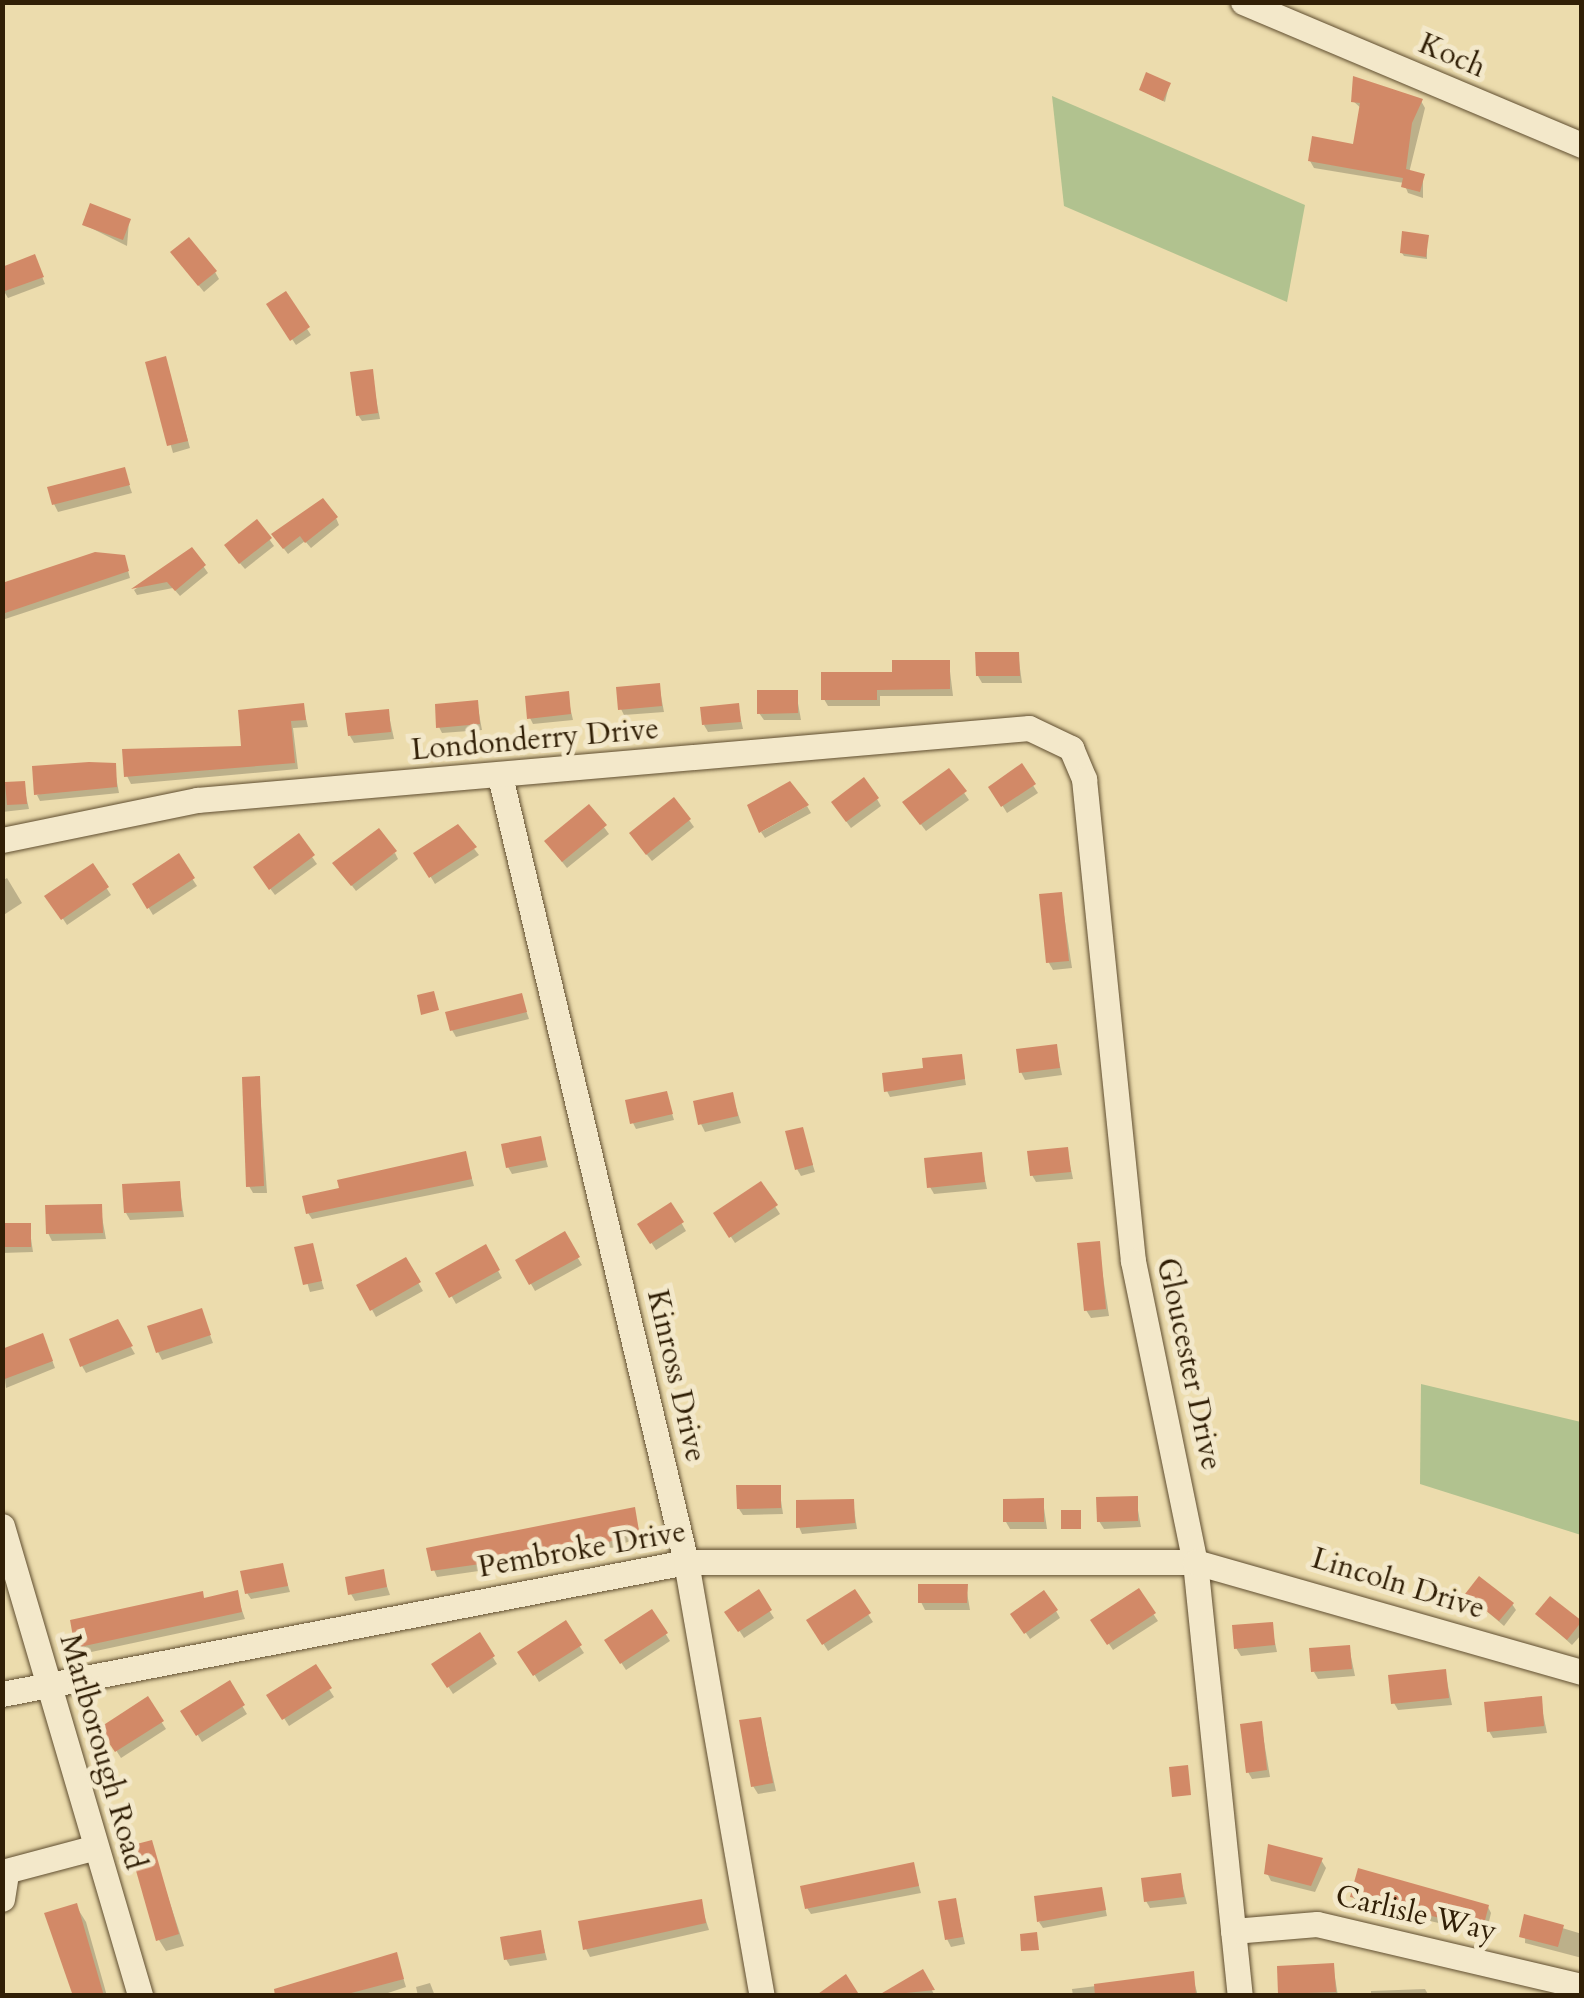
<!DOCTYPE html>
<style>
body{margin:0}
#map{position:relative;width:1584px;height:1998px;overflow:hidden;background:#ecdcad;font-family:Cardo,serif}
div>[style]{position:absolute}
.green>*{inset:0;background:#b1c28f}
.shadow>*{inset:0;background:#0003}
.building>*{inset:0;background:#d28967}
.roads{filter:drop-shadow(0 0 2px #604e30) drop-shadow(0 0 2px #604e30)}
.minor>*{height:25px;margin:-12.5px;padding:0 12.5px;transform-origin:12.5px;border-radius:12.5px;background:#f3e8ca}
span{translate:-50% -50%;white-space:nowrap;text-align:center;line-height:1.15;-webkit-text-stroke:10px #f3e8ca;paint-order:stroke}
.street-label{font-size:30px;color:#311f06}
.frame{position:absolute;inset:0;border:5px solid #311f06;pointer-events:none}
</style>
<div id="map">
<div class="green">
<div style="clip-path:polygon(1052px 96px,1305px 205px,1287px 302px,1064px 206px)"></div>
<div style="clip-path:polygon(1421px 1384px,1581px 1422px,1581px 1535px,1420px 1484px)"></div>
</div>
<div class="shadow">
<div style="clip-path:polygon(1169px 85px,1165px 102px,1141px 90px)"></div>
<div style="clip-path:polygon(1353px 101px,1421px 101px,1425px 108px,1409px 173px,1423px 176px,1423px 198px,1408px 193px,1404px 183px,1314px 168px,1310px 161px,1355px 147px,1362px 109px)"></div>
<div style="clip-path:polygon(129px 221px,127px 246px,85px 225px)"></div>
<div style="clip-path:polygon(1427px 237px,1427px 259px,1404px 256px,1402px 253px)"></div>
<div style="clip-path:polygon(178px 260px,215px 272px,219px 279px,204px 292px)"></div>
<div style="clip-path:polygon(37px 264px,45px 284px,8px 298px,2px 288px)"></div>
<div style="clip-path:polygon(285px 294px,311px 335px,296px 345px,269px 305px)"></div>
<div style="clip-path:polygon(165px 359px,190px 448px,173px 453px,148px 363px)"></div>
<div style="clip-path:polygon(371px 372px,380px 419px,362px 421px,358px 415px)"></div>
<div style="clip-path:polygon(124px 470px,132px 493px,58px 512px,54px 504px)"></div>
<div style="clip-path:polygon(336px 518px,339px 525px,311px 548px,305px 541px,288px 554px,278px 541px)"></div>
<div style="clip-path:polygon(269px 539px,274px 546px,245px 569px,231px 553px)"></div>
<div style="clip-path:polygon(192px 550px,208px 573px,180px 596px,173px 588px,137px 595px,134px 590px)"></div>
<div style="clip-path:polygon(124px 557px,130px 578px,2px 620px,2px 583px)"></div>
<div style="clip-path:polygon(1018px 654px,1022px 683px,982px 683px,978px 676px)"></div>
<div style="clip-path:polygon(949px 663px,953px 696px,880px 696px,880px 706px,828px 706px,824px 699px)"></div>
<div style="clip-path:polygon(659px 685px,664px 712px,624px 715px,621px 709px)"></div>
<div style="clip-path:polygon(796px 692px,801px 720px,764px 720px,759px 713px)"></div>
<div style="clip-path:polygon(567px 694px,573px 720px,533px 724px,530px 718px)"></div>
<div style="clip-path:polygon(477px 703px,482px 730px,442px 733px,439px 727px)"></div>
<div style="clip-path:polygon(303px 706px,308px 727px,293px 728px,298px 769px,131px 784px,127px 776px,244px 748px)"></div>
<div style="clip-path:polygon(738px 706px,743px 729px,708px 732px,704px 725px)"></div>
<div style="clip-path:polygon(388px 711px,394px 739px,354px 743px,350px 736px)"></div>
<div style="clip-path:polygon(114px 766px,119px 793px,40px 801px,37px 795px)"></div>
<div style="clip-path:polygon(1021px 767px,1038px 793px,1007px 813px,991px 787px)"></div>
<div style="clip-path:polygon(949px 771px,969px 800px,926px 831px,910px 810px)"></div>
<div style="clip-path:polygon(23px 783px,29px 809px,2px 812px,2px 784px)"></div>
<div style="clip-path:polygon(877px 799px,881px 806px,851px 828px,838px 810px)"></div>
<div style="clip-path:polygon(807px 806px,811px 813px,765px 838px,761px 832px)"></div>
<div style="clip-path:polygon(589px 807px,609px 834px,567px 868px,551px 848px)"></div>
<div style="clip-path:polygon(689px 820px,694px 827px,652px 861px,636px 841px)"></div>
<div style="clip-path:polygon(457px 827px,479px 855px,435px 884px,417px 854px)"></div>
<div style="clip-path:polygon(298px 837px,317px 864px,275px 895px,260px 875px)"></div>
<div style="clip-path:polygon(395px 853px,398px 859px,356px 891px,340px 870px)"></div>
<div style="clip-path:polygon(178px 857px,197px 886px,153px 915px,135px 885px)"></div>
<div style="clip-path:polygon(92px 866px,111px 895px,67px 925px,48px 896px)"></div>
<div style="clip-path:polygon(7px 878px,22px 903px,2px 916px,2px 881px)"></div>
<div style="clip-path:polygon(1061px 895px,1072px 968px,1053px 970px,1049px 963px)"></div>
<div style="clip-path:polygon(521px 996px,529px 1019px,456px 1037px,452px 1030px)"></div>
<div style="clip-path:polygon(1056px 1047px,1062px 1075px,1025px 1080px,1021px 1072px)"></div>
<div style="clip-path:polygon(961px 1056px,966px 1085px,890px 1097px,887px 1091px)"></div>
<div style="clip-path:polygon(259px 1079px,267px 1193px,253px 1193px,249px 1186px)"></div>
<div style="clip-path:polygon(666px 1094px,674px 1120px,636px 1129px,633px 1123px)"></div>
<div style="clip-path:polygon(732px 1095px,741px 1123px,705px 1132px,701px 1124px)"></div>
<div style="clip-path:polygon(802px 1130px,815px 1172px,801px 1176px,797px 1169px)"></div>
<div style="clip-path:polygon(540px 1139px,548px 1167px,512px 1174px,508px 1167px)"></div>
<div style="clip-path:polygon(1067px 1150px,1073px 1179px,1036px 1182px,1032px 1175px)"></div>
<div style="clip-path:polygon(465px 1154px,474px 1186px,312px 1219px,308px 1213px)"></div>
<div style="clip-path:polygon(980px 1155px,987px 1189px,934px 1194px,930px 1187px)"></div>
<div style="clip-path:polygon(179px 1184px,184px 1217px,130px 1220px,126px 1213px)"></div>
<div style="clip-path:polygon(761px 1184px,780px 1214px,735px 1243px,716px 1214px)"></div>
<div style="clip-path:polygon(671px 1205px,686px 1231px,656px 1250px,640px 1225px)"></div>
<div style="clip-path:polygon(100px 1206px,106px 1239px,52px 1241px,48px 1233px)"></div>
<div style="clip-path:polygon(29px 1225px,33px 1252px,2px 1253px,2px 1226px)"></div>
<div style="clip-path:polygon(564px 1235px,582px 1265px,535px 1291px,518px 1261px)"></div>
<div style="clip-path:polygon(1098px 1244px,1109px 1316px,1091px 1318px,1086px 1310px)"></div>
<div style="clip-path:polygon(311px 1245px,324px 1289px,310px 1292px,297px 1249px)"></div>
<div style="clip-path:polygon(485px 1247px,502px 1278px,456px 1304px,439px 1274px)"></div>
<div style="clip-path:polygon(405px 1260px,423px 1291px,376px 1317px,359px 1286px)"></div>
<div style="clip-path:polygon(201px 1311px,213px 1343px,162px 1360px,158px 1352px)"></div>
<div style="clip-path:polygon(117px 1323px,135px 1354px,86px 1373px,82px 1366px)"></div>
<div style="clip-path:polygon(46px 1344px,55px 1368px,6px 1388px,2px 1352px)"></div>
<div style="clip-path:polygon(779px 1487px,783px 1514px,743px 1515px,739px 1509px)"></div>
<div style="clip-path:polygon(1136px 1499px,1141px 1527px,1104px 1529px,1099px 1521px)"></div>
<div style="clip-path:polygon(1043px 1501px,1047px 1529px,1010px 1529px,1006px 1522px)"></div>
<div style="clip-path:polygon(853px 1502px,857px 1529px,802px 1534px,799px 1527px)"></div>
<div style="clip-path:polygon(633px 1510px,641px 1537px,596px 1554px,437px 1577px,434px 1570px)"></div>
<div style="clip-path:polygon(282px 1566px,290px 1592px,251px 1599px,247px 1593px)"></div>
<div style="clip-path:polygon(382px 1572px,390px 1595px,355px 1601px,351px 1594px)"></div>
<div style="clip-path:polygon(966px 1587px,970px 1610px,925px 1610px,921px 1602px)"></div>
<div style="clip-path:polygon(1138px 1591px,1158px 1621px,1113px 1650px,1094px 1621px)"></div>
<div style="clip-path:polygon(854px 1592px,873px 1622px,828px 1651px,809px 1621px)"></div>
<div style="clip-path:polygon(201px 1593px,205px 1600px,236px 1593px,245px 1619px,82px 1654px,78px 1647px)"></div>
<div style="clip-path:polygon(758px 1593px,774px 1618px,744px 1638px,728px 1613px)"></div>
<div style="clip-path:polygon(1468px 1595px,1512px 1604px,1516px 1610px,1504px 1626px)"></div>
<div style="clip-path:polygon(1056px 1611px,1060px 1618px,1030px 1639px,1018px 1621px)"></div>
<div style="clip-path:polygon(652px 1612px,670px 1641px,626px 1670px,607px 1641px)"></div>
<div style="clip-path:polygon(1538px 1614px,1580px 1623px,1582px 1634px,1572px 1645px)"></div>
<div style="clip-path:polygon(565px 1624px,584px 1653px,539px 1682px,521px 1652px)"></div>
<div style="clip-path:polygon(1271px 1624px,1277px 1652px,1241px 1656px,1236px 1648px)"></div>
<div style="clip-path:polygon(479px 1635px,497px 1664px,453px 1694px,434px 1664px)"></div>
<div style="clip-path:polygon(1349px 1647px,1355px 1676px,1318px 1679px,1314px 1672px)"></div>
<div style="clip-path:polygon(315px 1667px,334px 1697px,289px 1726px,270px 1696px)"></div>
<div style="clip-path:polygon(1445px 1672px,1452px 1705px,1398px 1710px,1394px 1703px)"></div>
<div style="clip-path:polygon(229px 1684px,247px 1714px,202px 1742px,184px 1712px)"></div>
<div style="clip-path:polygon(1540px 1699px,1547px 1733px,1493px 1738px,1489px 1731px)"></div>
<div style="clip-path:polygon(147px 1700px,166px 1729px,121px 1758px,102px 1728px)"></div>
<div style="clip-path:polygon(760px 1719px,776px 1791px,758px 1794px,753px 1786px)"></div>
<div style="clip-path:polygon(1261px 1724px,1270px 1777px,1252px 1779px,1248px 1772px)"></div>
<div style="clip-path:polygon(150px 1842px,184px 1946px,166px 1951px,159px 1940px)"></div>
<div style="clip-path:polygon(1321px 1860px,1326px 1868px,1315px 1892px,1271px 1881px,1267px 1873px)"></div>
<div style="clip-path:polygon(913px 1865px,921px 1893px,811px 1914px,807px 1908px)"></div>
<div style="clip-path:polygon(1180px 1876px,1187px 1904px,1150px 1908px,1146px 1901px)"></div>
<div style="clip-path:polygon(1101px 1889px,1107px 1916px,1043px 1928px,1039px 1922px)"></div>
<div style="clip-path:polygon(1353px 1897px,1488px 1907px,1491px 1913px,1486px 1934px,1357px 1904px)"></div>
<div style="clip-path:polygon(955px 1901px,965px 1944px,951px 1947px,947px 1939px)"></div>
<div style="clip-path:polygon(700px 1902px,709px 1930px,590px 1957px,586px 1949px)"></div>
<div style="clip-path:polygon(76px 1906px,86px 1922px,107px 1996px,73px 1996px)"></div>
<div style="clip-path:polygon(1526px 1917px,1582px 1934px,1582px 1958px,1525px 1943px)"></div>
<div style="clip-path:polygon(540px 1932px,547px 1960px,510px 1966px,506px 1959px)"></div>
<div style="clip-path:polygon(396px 1955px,406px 1987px,379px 1996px,276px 1996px)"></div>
<div style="clip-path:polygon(1333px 1966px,1338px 1996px,1281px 1994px)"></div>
<div style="clip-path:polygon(922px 1972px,935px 1996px,894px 1996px,891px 1990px)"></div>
<div style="clip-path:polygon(1192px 1974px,1198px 1996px,1073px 1996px,1072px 1989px)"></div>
<div style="clip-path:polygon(430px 1983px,435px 1996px,418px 1996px,416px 1987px)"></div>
<div style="clip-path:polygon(1425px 1989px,1429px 1996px,1371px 1996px,1371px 1991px)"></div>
</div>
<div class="building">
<div style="clip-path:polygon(1146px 72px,1171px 83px,1163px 101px,1139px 90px)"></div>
<div style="clip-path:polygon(1353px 76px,1423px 99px,1412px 123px,1406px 169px,1425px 174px,1420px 192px,1401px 187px,1403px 178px,1308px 161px,1312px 136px,1353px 144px,1360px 103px,1351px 102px)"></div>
<div style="clip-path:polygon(90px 203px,131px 219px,123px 240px,82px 225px)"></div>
<div style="clip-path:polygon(1402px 231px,1429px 235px,1426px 257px,1400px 253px)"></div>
<div style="clip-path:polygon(189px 237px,217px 271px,198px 286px,170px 252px)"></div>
<div style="clip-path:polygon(35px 254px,44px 277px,2px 292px,2px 267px)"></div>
<div style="clip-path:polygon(286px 291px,310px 327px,290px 341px,266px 304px)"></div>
<div style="clip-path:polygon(166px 356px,188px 441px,167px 446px,145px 362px)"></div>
<div style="clip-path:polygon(373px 369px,378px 413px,356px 416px,350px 372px)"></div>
<div style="clip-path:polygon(125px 467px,130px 485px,52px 505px,47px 487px)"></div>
<div style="clip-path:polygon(323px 498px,338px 517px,305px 543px,300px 536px,283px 549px,271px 534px)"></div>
<div style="clip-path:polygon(257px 519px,272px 538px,239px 564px,224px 545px)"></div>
<div style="clip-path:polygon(192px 547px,206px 565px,175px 591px,167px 582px,131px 589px)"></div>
<div style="clip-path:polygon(95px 552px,125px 555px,129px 571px,2px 614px,2px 583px)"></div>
<div style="clip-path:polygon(975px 652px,1019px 652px,1020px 676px,976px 676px)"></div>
<div style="clip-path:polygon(892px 660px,950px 660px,950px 689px,877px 690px,877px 700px,821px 700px,821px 672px,892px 672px)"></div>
<div style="clip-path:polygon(660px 683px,662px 706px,618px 710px,616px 687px)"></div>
<div style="clip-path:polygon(757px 690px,798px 690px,798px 713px,757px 714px)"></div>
<div style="clip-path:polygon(569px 691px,571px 714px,527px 719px,525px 696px)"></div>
<div style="clip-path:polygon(478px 700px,480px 724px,436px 728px,435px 704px)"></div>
<div style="clip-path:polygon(304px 703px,306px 720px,291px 721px,295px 763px,124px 777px,122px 749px,241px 746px,238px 710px)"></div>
<div style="clip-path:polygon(739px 703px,741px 722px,702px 725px,700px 707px)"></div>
<div style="clip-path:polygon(389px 709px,391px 732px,348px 736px,345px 713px)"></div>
<div style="clip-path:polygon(89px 762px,116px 763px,117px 787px,34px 795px,32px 766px)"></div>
<div style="clip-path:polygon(1022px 763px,1036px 784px,1001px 807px,988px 787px)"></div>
<div style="clip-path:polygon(949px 768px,967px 791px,920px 825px,902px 802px)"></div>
<div style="clip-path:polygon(864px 777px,879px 798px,846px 822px,831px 802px)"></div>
<div style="clip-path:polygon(25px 781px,27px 804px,7px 805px,5px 782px)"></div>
<div style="clip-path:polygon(790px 781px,809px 805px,759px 833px,747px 805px)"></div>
<div style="clip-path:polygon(674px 797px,691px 819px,646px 855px,629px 833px)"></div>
<div style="clip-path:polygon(589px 804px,607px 825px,562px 862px,544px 841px)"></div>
<div style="clip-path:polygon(458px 824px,477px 847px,429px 878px,413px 853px)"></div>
<div style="clip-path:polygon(379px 828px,397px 851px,351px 886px,332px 863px)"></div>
<div style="clip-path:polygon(299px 833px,315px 855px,269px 890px,253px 867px)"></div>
<div style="clip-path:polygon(179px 853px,195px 878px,147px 909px,132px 884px)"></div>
<div style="clip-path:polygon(93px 863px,109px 887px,61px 920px,44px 896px)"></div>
<div style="clip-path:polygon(1062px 892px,1069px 961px,1046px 963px,1039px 894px)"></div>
<div style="clip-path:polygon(434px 991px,439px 1010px,421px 1015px,417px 995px)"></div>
<div style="clip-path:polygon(522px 993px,527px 1012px,450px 1031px,445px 1012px)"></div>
<div style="clip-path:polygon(1057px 1044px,1060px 1068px,1019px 1073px,1016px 1049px)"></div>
<div style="clip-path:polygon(962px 1054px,965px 1079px,884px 1092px,882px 1073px,923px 1068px,922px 1058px)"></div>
<div style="clip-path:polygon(260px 1076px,264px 1186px,246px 1187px,242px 1077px)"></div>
<div style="clip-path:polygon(667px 1091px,673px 1114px,630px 1124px,625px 1100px)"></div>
<div style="clip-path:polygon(733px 1092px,738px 1116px,698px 1125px,693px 1101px)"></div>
<div style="clip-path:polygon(803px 1127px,813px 1165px,795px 1170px,785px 1131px)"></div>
<div style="clip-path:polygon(541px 1136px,546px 1160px,506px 1168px,501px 1144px)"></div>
<div style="clip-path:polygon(1068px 1147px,1071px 1172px,1030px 1176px,1027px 1151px)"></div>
<div style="clip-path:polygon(466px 1151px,472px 1179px,306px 1214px,302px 1196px,339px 1188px,337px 1180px)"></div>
<div style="clip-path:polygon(982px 1152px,985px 1182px,927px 1188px,924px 1158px)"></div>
<div style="clip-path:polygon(180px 1181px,182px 1211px,124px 1213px,122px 1184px)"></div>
<div style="clip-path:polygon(761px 1181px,778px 1205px,729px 1238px,713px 1213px)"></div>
<div style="clip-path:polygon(671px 1202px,684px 1222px,650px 1244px,637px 1224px)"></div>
<div style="clip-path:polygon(102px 1204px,103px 1233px,46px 1234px,45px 1205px)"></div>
<div style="clip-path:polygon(2px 1223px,31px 1223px,31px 1247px,2px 1247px)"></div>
<div style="clip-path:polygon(565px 1231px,580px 1257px,529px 1285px,515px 1260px)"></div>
<div style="clip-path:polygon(1100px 1241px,1106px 1309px,1084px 1311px,1077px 1243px)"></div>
<div style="clip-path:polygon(313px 1243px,322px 1281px,303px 1285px,294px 1247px)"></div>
<div style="clip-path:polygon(486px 1244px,500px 1270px,449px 1298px,435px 1273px)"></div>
<div style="clip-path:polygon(406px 1257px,421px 1282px,370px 1311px,356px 1285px)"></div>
<div style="clip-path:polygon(202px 1308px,211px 1335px,156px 1353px,147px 1326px)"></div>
<div style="clip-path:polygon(118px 1319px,133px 1346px,80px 1367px,69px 1339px)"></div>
<div style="clip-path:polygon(43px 1333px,53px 1361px,2px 1380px,2px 1349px)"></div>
<div style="clip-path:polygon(736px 1485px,781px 1485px,781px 1508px,737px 1509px)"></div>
<div style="clip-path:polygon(1138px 1496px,1138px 1521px,1097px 1522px,1096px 1497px)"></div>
<div style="clip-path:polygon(1044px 1498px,1044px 1522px,1003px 1522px,1003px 1499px)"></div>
<div style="clip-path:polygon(854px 1499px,855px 1523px,796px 1528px,796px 1500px)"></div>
<div style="clip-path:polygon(635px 1507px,639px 1531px,592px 1548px,431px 1571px,426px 1548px)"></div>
<div style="clip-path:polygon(1061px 1510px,1081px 1510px,1081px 1529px,1061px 1529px)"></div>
<div style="clip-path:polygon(283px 1563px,288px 1586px,245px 1594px,240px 1571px)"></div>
<div style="clip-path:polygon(384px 1569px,387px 1587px,348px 1595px,345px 1577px)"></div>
<div style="clip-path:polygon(1479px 1576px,1514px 1603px,1499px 1621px,1465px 1594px)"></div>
<div style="clip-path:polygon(918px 1584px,968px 1584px,967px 1603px,918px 1603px)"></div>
<div style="clip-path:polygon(1139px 1588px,1156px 1613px,1107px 1645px,1090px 1620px)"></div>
<div style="clip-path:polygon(759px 1589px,772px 1610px,738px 1632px,724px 1612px)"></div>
<div style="clip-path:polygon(855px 1589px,871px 1613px,822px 1645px,806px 1620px)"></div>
<div style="clip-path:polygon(238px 1590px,242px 1612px,75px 1648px,70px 1620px,203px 1591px,204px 1598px)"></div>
<div style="clip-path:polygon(1044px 1590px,1058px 1610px,1024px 1634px,1010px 1614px)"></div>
<div style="clip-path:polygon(1550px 1596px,1582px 1621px,1567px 1640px,1535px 1614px)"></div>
<div style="clip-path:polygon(652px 1609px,668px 1633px,620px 1664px,604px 1640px)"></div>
<div style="clip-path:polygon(566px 1620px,582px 1645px,533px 1676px,517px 1652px)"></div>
<div style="clip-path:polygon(1273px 1622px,1275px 1645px,1234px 1649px,1232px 1625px)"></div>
<div style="clip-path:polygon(480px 1632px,495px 1656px,447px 1688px,431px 1664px)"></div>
<div style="clip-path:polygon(1350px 1645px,1352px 1669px,1311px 1672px,1309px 1648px)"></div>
<div style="clip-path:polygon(316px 1664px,332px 1688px,282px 1720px,266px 1695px)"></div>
<div style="clip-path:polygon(1446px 1669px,1449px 1698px,1391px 1704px,1388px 1675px)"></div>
<div style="clip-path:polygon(230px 1680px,245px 1705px,196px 1736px,180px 1711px)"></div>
<div style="clip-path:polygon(148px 1696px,164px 1721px,115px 1752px,99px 1728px)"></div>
<div style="clip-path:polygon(1542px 1696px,1544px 1726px,1487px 1732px,1484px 1702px)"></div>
<div style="clip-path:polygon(761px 1717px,773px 1783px,751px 1787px,739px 1720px)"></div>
<div style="clip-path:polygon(1262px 1721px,1267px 1770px,1246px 1773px,1240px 1724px)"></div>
<div style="clip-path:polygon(1188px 1765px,1191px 1795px,1172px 1797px,1169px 1767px)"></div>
<div style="clip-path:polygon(152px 1840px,179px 1934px,156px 1941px,129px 1846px)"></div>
<div style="clip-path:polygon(1268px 1844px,1323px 1858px,1311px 1886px,1264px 1874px)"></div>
<div style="clip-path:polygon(914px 1862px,919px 1886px,805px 1909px,800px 1886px)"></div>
<div style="clip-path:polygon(1358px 1868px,1489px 1905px,1483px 1928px,1350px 1897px)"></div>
<div style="clip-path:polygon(1181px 1873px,1184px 1897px,1144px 1902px,1141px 1878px)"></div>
<div style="clip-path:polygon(1102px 1887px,1106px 1910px,1037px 1922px,1034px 1896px)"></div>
<div style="clip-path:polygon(956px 1898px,963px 1937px,945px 1940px,938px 1901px)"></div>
<div style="clip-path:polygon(702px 1899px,706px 1923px,583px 1950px,578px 1921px)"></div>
<div style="clip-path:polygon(77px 1903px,104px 1996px,73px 1996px,44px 1913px)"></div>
<div style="clip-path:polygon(1524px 1914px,1564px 1925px,1558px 1947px,1519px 1937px)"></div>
<div style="clip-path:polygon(541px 1930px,545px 1953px,504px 1960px,500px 1937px)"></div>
<div style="clip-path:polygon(1037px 1932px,1039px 1950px,1021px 1951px,1020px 1934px)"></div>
<div style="clip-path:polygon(397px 1952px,404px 1979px,340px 1996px,275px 1996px,274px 1989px)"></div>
<div style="clip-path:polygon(1334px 1963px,1336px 1992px,1278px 1994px,1277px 1966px)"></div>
<div style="clip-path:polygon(923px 1969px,935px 1990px,877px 1996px)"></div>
<div style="clip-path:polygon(1194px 1971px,1196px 1996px,1095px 1996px,1094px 1984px)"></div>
<div style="clip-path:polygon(846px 1974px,860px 1996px,815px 1996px)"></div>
</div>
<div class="roads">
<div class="minor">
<div style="left:1243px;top:2px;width:368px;rotate:22.9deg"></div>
<div style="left:500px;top:776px;width:808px;rotate:76.69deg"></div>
<div style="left:686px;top:1562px;width:441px;rotate:80.1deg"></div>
<div style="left:2px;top:840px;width:199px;rotate:-11.6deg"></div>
<div style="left:197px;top:800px;width:835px;rotate:-4.95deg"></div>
<div style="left:1029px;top:728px;width:47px;rotate:25.5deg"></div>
<div style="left:1071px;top:748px;width:34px;rotate:67deg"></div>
<div style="left:1084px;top:779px;width:484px;rotate:84.2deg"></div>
<div style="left:1133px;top:1261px;width:307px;rotate:78.4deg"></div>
<div style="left:1195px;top:1562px;width:436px;rotate:84.1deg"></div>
<div style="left:2px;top:1526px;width:490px;rotate:73.6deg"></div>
<div style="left:2px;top:1694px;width:697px;rotate:-10.92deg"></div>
<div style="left:686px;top:1562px;width:509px"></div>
<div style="left:1195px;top:1562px;width:402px;rotate:15.9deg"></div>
<div style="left:2px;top:1872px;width:97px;rotate:-14.9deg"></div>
<div style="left:2px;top:1899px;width:25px;rotate:-81deg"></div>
<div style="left:1233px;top:1931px;width:84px;rotate:-4.8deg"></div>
<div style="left:1317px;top:1924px;width:272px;rotate:13.2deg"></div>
</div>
</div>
<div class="street-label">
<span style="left:1452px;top:56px;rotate:23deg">Koch</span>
<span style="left:535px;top:740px;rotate:-5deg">Londonderry Drive</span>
<span style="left:1189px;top:1364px;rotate:78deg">Gloucester Drive</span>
<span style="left:676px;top:1376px;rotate:77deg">Kinross Drive</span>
<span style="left:582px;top:1550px;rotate:-10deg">Pembroke Drive</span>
<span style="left:1398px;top:1584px;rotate:17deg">Lincoln Drive</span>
<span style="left:102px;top:1752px;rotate:74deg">Marlborough Road</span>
<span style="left:1416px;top:1914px;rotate:13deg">Carlisle Way</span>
</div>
<div class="frame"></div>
</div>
